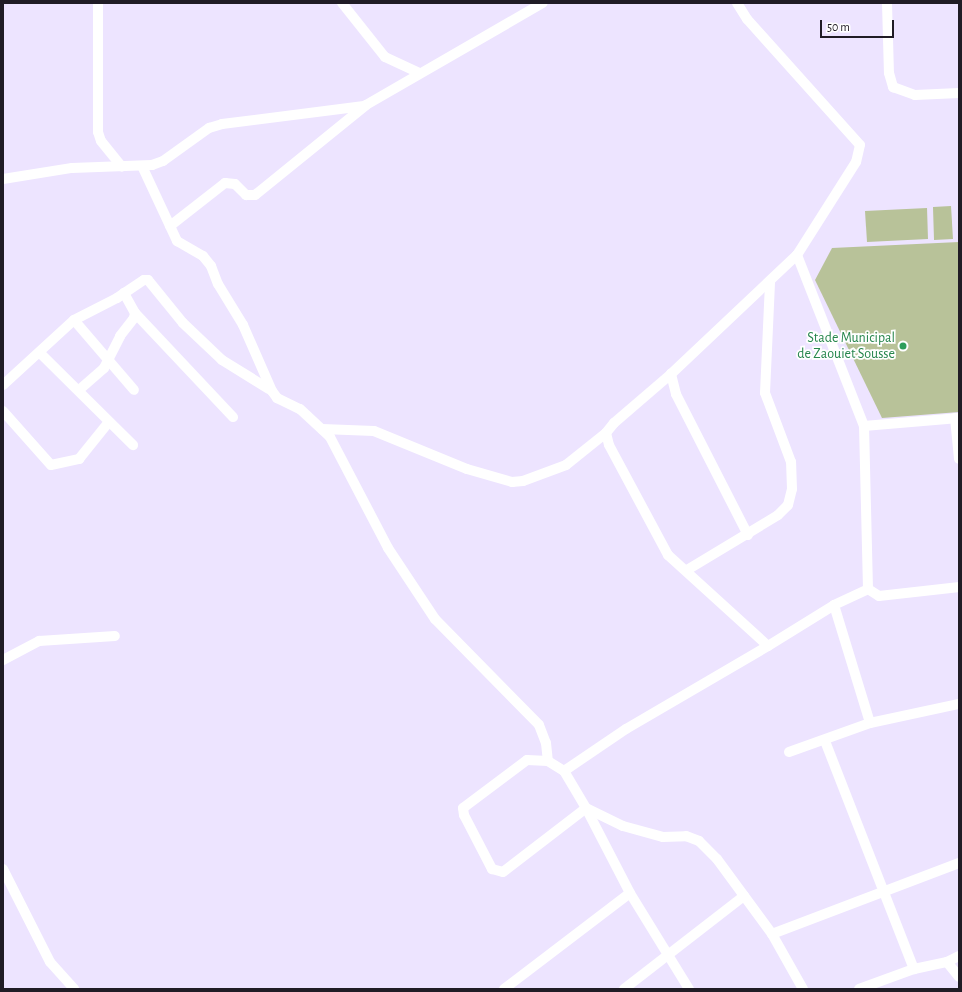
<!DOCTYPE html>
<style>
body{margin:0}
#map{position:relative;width:962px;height:992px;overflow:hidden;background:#ede4ff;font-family:"Alegreya Sans",sans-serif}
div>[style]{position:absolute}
.green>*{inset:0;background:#b8c299}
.street>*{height:10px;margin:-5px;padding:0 5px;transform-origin:5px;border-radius:5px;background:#fff}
.dots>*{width:11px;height:11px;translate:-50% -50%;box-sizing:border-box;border:2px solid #fff;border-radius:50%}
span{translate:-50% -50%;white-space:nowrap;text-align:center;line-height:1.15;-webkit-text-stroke:3.5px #fff;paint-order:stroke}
.leisure-label{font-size:14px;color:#27864d}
.right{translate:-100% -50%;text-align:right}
.frame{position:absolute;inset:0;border:4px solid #201c25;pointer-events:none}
.scale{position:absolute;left:820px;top:20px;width:74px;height:18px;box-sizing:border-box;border:2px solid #201c25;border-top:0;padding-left:5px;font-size:12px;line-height:14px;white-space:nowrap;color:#201c25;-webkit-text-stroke:3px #fff;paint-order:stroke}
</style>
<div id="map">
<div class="green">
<div style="clip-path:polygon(951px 206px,953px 239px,934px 240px,933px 207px)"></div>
<div style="clip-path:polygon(927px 208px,928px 239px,867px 242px,865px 211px)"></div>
<div style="clip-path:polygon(959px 242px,959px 412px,882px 418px,815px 280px,832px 248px)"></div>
</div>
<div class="street">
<div style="left:98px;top:3px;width:129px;rotate:90deg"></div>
<div style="left:98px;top:132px;width:9px;rotate:72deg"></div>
<div style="left:101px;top:141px;width:33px;rotate:51deg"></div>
<div style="left:342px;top:3px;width:69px;rotate:51.5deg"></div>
<div style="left:385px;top:57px;width:38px;rotate:25deg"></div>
<div style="left:737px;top:3px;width:19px;rotate:58deg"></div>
<div style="left:747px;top:19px;width:169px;rotate:48.1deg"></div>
<div style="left:860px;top:145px;width:17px;rotate:103deg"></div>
<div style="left:856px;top:162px;width:110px;rotate:122.4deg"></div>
<div style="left:797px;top:255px;width:184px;rotate:68.6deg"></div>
<div style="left:887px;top:3px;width:70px;rotate:88.4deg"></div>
<div style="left:889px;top:73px;width:15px;rotate:74deg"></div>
<div style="left:893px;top:87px;width:23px;rotate:20deg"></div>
<div style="left:915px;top:95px;width:44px;rotate:-2.6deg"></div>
<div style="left:142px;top:166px;width:83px;rotate:65deg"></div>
<div style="left:177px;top:241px;width:30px;rotate:30deg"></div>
<div style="left:203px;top:256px;width:13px;rotate:51deg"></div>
<div style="left:211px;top:266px;width:19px;rotate:69deg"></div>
<div style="left:218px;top:284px;width:48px;rotate:58.6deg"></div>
<div style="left:243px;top:325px;width:72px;rotate:66.3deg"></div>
<div style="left:272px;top:391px;width:9px;rotate:54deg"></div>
<div style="left:277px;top:398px;width:25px;rotate:26deg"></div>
<div style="left:300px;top:409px;width:41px;rotate:43deg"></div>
<div style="left:330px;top:437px;width:125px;rotate:62.4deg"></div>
<div style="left:388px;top:548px;width:85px;rotate:56.5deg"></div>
<div style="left:435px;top:619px;width:148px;rotate:45.5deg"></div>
<div style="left:539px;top:725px;width:19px;rotate:69deg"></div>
<div style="left:546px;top:743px;width:18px;rotate:84deg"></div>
<div style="left:3px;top:179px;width:70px;rotate:-9.1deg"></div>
<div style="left:72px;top:168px;width:80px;rotate:-2.1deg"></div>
<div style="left:152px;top:165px;width:12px;rotate:-20deg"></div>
<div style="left:163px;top:161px;width:57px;rotate:-35.7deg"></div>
<div style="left:209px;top:128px;width:14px;rotate:-17deg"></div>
<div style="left:222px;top:124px;width:143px;rotate:-7.2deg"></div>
<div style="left:170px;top:226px;width:70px;rotate:-38deg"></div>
<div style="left:225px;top:183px;width:10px;rotate:6deg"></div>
<div style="left:235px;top:184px;width:16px;rotate:45deg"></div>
<div style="left:246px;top:195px;width:9px"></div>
<div style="left:255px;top:195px;width:143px;rotate:-39deg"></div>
<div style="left:366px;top:105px;width:204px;rotate:-30deg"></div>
<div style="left:135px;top:313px;width:143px;rotate:46.7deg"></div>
<div style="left:74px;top:320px;width:92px;rotate:49.4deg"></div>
<div style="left:40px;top:353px;width:131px;rotate:44.7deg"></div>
<div style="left:671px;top:374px;width:75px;rotate:139.3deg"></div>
<div style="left:614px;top:423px;width:13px;rotate:129deg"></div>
<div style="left:606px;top:433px;width:12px;rotate:76deg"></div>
<div style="left:609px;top:445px;width:125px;rotate:61.8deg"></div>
<div style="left:668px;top:555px;width:135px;rotate:42.3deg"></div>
<div style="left:768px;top:646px;width:78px;rotate:-31.8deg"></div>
<div style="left:834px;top:605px;width:38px;rotate:-25deg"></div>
<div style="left:868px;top:589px;width:163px;rotate:-91.4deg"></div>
<div style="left:864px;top:426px;width:95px;rotate:-4.8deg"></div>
<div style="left:3px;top:385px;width:96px;rotate:-42.5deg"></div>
<div style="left:74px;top:320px;width:48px;rotate:-27.1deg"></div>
<div style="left:117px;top:298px;width:32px;rotate:-34deg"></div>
<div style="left:144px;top:280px;width:4px"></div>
<div style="left:148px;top:280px;width:55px;rotate:50.9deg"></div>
<div style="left:183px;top:323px;width:54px;rotate:43.5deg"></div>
<div style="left:222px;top:360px;width:55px;rotate:31.7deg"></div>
<div style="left:79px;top:390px;width:33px;rotate:-41deg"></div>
<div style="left:104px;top:368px;width:36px;rotate:-63deg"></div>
<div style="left:120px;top:336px;width:23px;rotate:-52deg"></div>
<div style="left:134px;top:318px;width:5px;rotate:-79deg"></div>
<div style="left:135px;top:313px;width:23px;rotate:-119deg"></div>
<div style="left:3px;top:411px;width:72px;rotate:48.4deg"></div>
<div style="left:51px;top:465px;width:29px;rotate:-12deg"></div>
<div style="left:79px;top:459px;width:46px;rotate:-51.1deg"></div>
<div style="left:955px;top:418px;width:41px;rotate:84.4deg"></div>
<div style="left:322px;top:429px;width:52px;rotate:2.2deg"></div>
<div style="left:374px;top:431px;width:100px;rotate:22.2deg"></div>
<div style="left:467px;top:469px;width:47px;rotate:16.1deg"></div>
<div style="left:512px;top:482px;width:11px;rotate:-5deg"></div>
<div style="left:523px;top:481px;width:46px;rotate:-20.4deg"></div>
<div style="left:566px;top:465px;width:51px;rotate:-38.7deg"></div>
<div style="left:748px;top:535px;width:158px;rotate:-117.1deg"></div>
<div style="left:676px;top:394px;width:21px;rotate:-104deg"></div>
<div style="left:671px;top:374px;width:173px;rotate:-43.4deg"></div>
<div style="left:687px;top:570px;width:106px;rotate:-31.1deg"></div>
<div style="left:778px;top:515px;width:14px;rotate:-45deg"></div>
<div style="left:788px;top:505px;width:16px;rotate:-76deg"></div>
<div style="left:792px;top:489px;width:27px;rotate:-92deg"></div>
<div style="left:791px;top:462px;width:74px;rotate:-110.6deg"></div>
<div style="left:765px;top:393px;width:112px;rotate:-87.4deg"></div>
<div style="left:868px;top:589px;width:13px;rotate:32deg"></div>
<div style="left:879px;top:596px;width:81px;rotate:-6.4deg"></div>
<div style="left:834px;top:605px;width:123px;rotate:73deg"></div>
<div style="left:3px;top:660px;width:41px;rotate:-27.8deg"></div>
<div style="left:39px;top:641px;width:76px;rotate:-3.8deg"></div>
<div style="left:825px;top:741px;width:245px;rotate:68.7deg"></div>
<div style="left:914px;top:969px;width:34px;rotate:-12deg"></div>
<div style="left:947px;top:962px;width:19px;rotate:51deg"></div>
<div style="left:789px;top:752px;width:86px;rotate:-19.7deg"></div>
<div style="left:870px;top:723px;width:91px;rotate:-12.1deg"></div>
<div style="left:564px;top:771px;width:19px;rotate:-148deg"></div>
<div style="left:548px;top:761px;width:21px;rotate:-177deg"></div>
<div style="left:527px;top:760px;width:80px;rotate:143.1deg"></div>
<div style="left:463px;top:808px;width:7px;rotate:82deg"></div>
<div style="left:464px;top:815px;width:61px;rotate:62.6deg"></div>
<div style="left:492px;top:869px;width:11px;rotate:15deg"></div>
<div style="left:503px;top:872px;width:105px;rotate:-37.6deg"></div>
<div style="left:586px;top:808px;width:41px;rotate:25.9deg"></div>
<div style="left:623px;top:826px;width:41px;rotate:15.4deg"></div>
<div style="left:663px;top:837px;width:23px;rotate:-2deg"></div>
<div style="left:686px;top:836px;width:14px;rotate:21deg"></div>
<div style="left:699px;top:841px;width:25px;rotate:45deg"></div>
<div style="left:717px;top:859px;width:93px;rotate:53.7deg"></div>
<div style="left:3px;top:869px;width:104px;rotate:63.2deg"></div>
<div style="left:50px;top:962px;width:36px;rotate:48deg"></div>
<div style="left:947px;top:962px;width:13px;rotate:-27deg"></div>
<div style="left:504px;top:989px;width:158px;rotate:-37.3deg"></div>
<div style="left:624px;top:989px;width:152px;rotate:-37.8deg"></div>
<div style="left:689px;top:989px;width:113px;rotate:-121.6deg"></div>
<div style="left:630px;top:893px;width:96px;rotate:-117.4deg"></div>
<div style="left:586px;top:808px;width:43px;rotate:-120.7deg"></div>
<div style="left:564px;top:771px;width:75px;rotate:-34.1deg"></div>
<div style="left:626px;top:729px;width:164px;rotate:-30.3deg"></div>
<div style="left:803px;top:989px;width:63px;rotate:-119.4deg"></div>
<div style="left:772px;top:934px;width:200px;rotate:-20.8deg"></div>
<div style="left:859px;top:989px;width:59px;rotate:-20deg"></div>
</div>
<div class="dots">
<div style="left:903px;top:346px;background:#2e9e5b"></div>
</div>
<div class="leisure-label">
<span class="right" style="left:895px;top:346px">Stade Municipal<br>de Zaouiet Sousse</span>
</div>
<div class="frame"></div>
<div class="scale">50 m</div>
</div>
